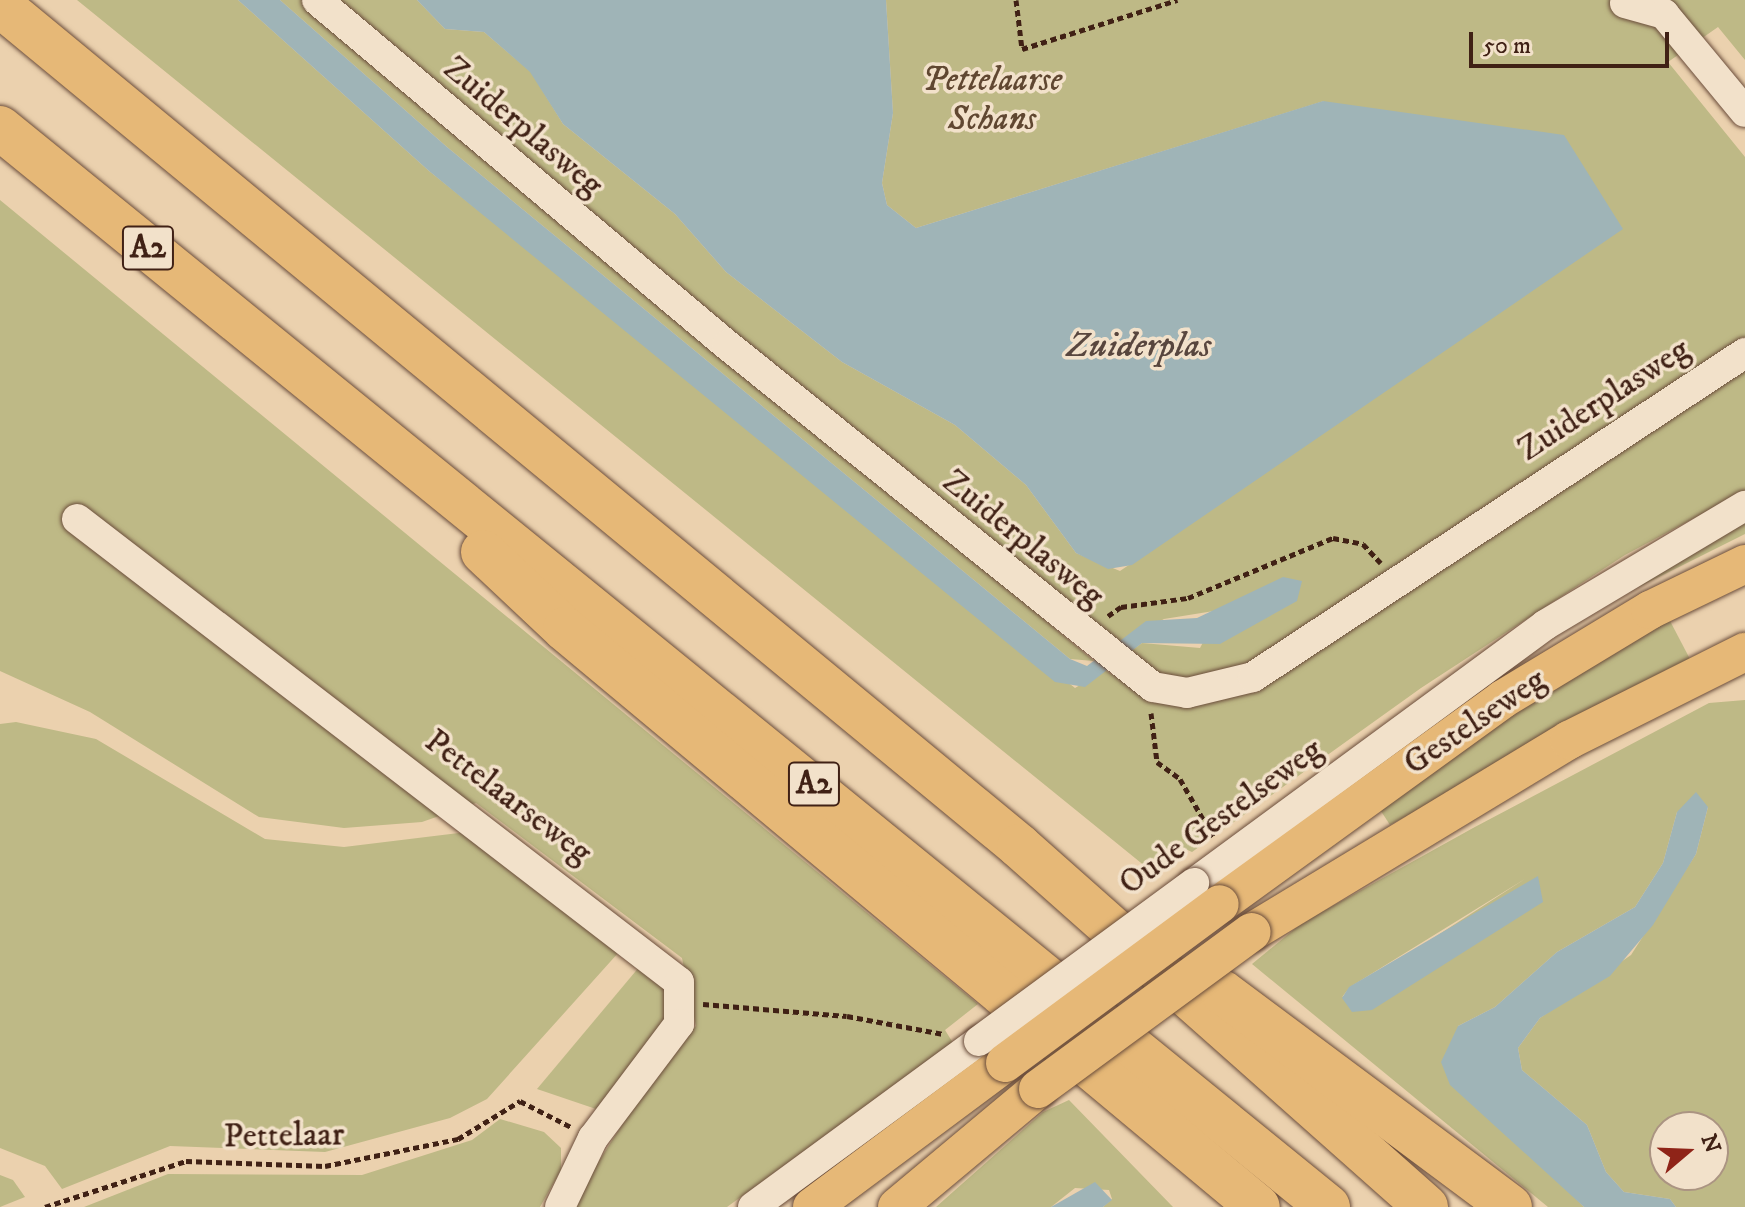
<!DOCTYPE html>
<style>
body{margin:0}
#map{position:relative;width:1745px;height:1207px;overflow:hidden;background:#ebd1ae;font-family:"IM FELL DW Pica",serif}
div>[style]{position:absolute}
.green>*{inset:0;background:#beb986}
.water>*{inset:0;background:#9fb4b7}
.path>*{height:5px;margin-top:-2.5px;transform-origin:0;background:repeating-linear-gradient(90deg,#402115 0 6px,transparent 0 10px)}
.roads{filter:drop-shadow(0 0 2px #6b4d3b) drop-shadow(0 0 2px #6b4d3b)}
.minor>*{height:30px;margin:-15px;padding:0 15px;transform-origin:15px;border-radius:15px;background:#f2e1ca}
.major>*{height:38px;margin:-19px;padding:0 19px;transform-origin:19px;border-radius:19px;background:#e6b877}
.highway>*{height:44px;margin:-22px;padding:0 22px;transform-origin:22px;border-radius:22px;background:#e6b877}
.bridges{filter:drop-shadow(0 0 2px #6b4d3b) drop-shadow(0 0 2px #6b4d3b)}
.minor-bridge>*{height:30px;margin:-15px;padding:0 15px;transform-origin:15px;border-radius:15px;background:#f2e1ca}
.major-bridge>*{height:38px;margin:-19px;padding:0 19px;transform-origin:19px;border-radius:19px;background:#e6b877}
span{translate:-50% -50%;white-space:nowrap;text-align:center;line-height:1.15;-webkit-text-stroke:7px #f2e1ca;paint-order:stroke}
.shield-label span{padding:2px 6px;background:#f2e1ca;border:2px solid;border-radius:6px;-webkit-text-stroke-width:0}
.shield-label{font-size:32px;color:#402115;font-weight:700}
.park-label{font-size:34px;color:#604731;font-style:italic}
.street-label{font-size:34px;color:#402115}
.water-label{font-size:36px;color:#58463e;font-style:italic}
.north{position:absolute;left:1649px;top:1111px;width:80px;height:80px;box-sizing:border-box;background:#f2e1ca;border:2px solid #ab9482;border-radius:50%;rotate:71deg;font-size:22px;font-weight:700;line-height:32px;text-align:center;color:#402115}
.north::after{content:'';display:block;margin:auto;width:28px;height:36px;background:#8f2418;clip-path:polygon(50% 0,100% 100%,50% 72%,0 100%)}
.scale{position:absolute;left:1469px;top:32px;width:200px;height:36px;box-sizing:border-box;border:4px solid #402115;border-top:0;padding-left:10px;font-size:24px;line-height:28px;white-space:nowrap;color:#402115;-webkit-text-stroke:6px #f2e1ca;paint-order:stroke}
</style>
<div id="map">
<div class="green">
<div style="clip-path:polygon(77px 0,238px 0,429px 171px,1075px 688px,1105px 670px,1126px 683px,1222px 697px,1745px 364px,1745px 491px,1625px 555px,1421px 688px,1192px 852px,1183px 848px,1151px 871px)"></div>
<div style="clip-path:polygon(280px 0,303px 0,1094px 661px,1070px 659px,447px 147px)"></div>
<div style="clip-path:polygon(327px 0,417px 0,445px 29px,484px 32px,531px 72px,563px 124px,675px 214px,726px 272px,842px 362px,955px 425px,1026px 485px,1076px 553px,1120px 571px,1296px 452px,1324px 101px,916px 228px,887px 205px,882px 183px,893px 113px,886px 0,1745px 0,1745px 60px,1718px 27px,1668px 62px,1745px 157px,1745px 340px,1220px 681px,1189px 684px,1150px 674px,1124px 656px,1142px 643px,1200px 648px,1220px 610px,1164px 619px,1111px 648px)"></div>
<div style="clip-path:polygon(0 200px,978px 1004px,945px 1030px,953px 1043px,727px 1207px,570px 1207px,668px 1052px,696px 1026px,682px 958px,476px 803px,422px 822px,344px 828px,259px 817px,90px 712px,0 671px)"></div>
<div style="clip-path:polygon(1745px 514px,1745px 534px,1563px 625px)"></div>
<div style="clip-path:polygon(1669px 619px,1691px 661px,1390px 825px,1379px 808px,1498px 723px)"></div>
<div style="clip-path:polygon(evenodd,1745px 700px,1745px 1207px,1676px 1207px,1670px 1199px,1624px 1192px,1606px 1172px,1587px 1125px,1522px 1070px,1518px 1048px,1540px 1018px,1631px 955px,1696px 854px,1708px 807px,1677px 812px,1663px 863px,1635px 907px,1557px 952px,1495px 1007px,1458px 1026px,1538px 1161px,1584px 1207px,1548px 1207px,1252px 964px,1302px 923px,1473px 828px,1709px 703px,1745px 700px,1528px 877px,1342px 997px,1350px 987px,1528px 877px,1745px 700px,1665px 1127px,1713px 1127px,1713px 1175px,1665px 1175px,1665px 1127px)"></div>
<div style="clip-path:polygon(16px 722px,96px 739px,265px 839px,344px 847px,467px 832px,619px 952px,487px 1099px,450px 1118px,325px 1152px,170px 1146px,62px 1189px,45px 1166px,0 1148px,0 724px)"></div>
<div style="clip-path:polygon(640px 966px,667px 984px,672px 1010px,596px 1109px,537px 1089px)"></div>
<div style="clip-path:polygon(1069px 1100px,1173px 1207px,1103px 1207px,1112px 1199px,1109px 1190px,1075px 1188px,1051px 1207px,936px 1207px,1043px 1112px)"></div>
<div style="clip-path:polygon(500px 1119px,544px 1132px,561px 1148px,561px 1170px,540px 1207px,84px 1207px,168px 1174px,362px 1175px,472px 1140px)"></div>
<div style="clip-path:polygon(0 1175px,13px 1180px,25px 1197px,0 1207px)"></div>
</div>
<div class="water">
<div style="clip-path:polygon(238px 0,280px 0,447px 147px,1070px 659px,1087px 666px,1146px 621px,1197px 618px,1283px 577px,1302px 581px,1297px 601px,1220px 644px,1142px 643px,1085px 687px,1055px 682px,429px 171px)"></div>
<div style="clip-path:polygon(417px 0,886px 0,893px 113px,882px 183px,887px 205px,916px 228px,1323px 101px,1564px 135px,1623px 229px,1132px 565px,1108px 569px,1076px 553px,1026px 485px,955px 425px,842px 362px,726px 272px,675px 214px,563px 124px,530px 72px,484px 32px,445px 29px)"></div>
<div style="clip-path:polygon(1696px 792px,1708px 807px,1696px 854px,1653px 925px,1610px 976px,1540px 1018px,1518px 1048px,1522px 1070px,1587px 1125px,1606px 1172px,1624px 1192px,1670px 1199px,1676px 1207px,1584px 1207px,1450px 1085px,1441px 1062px,1458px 1026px,1495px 1007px,1557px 952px,1635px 907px,1663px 863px,1677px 812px)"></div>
<div style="clip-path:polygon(1538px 876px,1543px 902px,1372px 1010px,1352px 1012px,1342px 998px,1349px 987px)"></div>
<div style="clip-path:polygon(1095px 1182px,1112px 1200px,1103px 1207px,1051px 1207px)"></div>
</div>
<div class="path">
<div style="left:1016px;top:0;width:49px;rotate:83deg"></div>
<div style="left:1022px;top:49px;width:163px;rotate:-17.5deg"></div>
<div style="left:1108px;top:616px;width:16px;rotate:-35deg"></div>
<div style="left:1121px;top:607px;width:68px;rotate:-7.7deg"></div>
<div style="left:1188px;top:598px;width:157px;rotate:-22.5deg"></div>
<div style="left:1333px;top:538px;width:31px;rotate:11deg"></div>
<div style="left:1363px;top:544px;width:26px;rotate:47deg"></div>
<div style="left:1151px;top:713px;width:49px;rotate:83deg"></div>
<div style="left:1157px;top:762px;width:29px;rotate:36deg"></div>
<div style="left:1180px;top:779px;width:68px;rotate:60deg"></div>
<div style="left:703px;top:1004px;width:144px;rotate:4.8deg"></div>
<div style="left:847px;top:1016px;width:98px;rotate:10.6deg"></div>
<div style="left:45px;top:1207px;width:148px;rotate:-18.1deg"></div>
<div style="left:186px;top:1161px;width:139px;rotate:2.1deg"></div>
<div style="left:325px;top:1166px;width:136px;rotate:-11.5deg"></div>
<div style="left:458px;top:1139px;width:73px;rotate:-31.5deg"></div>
<div style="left:520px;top:1101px;width:57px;rotate:27deg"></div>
</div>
<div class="roads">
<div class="minor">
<div style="left:317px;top:0;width:536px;rotate:40.08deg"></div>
<div style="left:727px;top:345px;width:546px;rotate:38.76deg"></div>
<div style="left:1153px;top:687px;width:35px;rotate:10deg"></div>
<div style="left:1187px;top:693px;width:68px;rotate:-13.6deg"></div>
<div style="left:1253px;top:677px;width:589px;rotate:-33.37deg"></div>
<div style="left:1625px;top:3px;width:41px;rotate:15.8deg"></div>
<div style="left:1664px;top:14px;width:127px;rotate:50.4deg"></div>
<div style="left:77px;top:519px;width:759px;rotate:37.56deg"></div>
<div style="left:679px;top:982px;width:42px;rotate:90deg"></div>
<div style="left:679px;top:1024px;width:143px;rotate:127deg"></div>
<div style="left:593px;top:1138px;width:76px;rotate:115.6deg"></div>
<div style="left:1194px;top:883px;width:436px;rotate:-36.3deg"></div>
<div style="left:1545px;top:625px;width:233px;rotate:-30.8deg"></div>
<div style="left:753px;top:1207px;width:280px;rotate:-36.3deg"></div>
</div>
<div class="major">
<div style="left:1220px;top:904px;width:349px;rotate:-35.9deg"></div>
<div style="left:1503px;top:699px;width:172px;rotate:-31.2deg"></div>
<div style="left:1650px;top:610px;width:106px;rotate:-25.8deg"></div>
<div style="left:1252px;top:932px;width:371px;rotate:-31.2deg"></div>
<div style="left:1569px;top:740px;width:197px;rotate:-26.6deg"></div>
<div style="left:812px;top:1207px;width:241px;rotate:-36.7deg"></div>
<div style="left:897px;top:1207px;width:184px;rotate:-39.9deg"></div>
</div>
<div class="highway">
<div style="left:0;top:5px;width:1321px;rotate:39.53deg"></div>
<div style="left:1019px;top:846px;width:544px;rotate:41.57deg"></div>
<div style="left:0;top:128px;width:1711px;rotate:39.09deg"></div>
<div style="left:483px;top:552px;width:112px;rotate:43.2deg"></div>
<div style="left:565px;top:629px;width:902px;rotate:39.83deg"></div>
<div style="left:1222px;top:992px;width:359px;rotate:36.7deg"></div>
</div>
</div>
<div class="bridges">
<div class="minor-bridge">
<div style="left:979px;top:1041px;width:267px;rotate:-36.3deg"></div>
</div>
<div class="major-bridge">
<div style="left:1005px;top:1063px;width:267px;rotate:-36.5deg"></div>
<div style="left:1038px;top:1089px;width:265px;rotate:-36.3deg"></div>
</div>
</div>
<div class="shield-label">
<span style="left:148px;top:248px">A2</span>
<span style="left:814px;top:784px">A2</span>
</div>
<div class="park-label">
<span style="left:992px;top:100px">Pettelaarse<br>Schans</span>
</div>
<div class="street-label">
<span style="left:523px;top:127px;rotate:40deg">Zuiderplasweg</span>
<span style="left:1604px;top:400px;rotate:-33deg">Zuiderplasweg</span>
<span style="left:1023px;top:539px;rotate:39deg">Zuiderplasweg</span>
<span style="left:1475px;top:722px;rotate:-34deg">Gestelseweg</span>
<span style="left:508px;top:797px;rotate:37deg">Pettelaarseweg</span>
<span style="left:1221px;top:817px;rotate:-36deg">Oude Gestelseweg</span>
<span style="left:284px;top:1136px;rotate:-1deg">Pettelaar</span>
</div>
<div class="water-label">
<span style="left:1139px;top:346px">Zuiderplas</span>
</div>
<div class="north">N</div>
<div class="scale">50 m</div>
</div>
